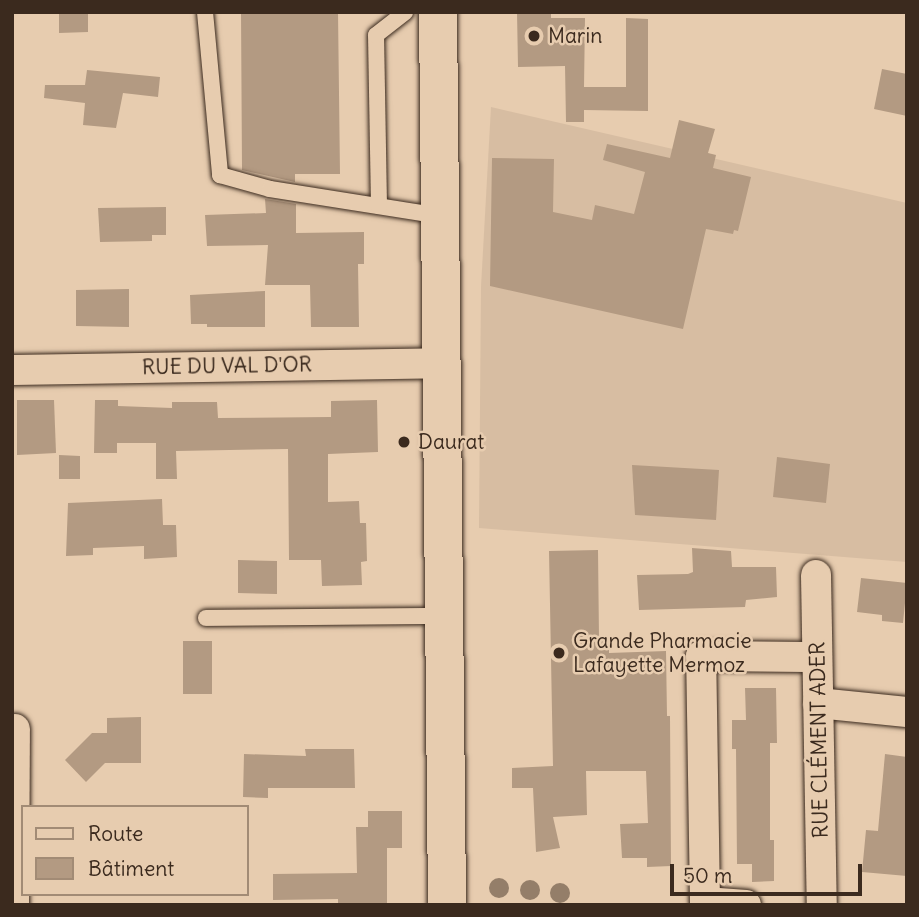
<!DOCTYPE html>
<meta charset="utf-8">
<style>
body{margin:0}
#map{position:relative;width:919px;height:917px;overflow:hidden;background:#e7ccaf;font-family:Delius,sans-serif}
div>[style]{position:absolute}
.built>*{inset:0;background:#d7bda2}
.building>*{inset:0;background:#b39a82}
.roads{filter:drop-shadow(0 0 2px #3b2a1e) drop-shadow(0 0 2px #3b2a1e)}
.service>*{height:16px;margin:-8px;padding:0 8px;transform-origin:8px;border-radius:8px;background:#e7ccaf}
.minor>*{height:30px;margin:-15px;padding:0 15px;transform-origin:15px;border-radius:15px;background:#e7ccaf}
.secondary>*{height:38px;margin:-19px;padding:0 19px;transform-origin:19px;border-radius:19px;background:#e7ccaf}
.trees>*{width:20px;height:20px;margin:-10px;border-radius:50%;background:#947e69}
.dots>*{width:19px;height:19px;translate:-50% -50%;box-sizing:border-box;border:4px solid #e7ccaf;border-radius:50%}
span{translate:-50% -50%;white-space:nowrap;text-align:center;line-height:1.15;-webkit-text-stroke:5px #e7ccaf;paint-order:stroke}
.poi-label{font-size:21px;color:#3b2a1e}
.left{translate:0 -50%;text-align:left}
.street-label{font-size:21px;color:#3b2a1e}
.frame{position:absolute;inset:0;border:14px solid #3b2a1e;pointer-events:none}
.legend{position:absolute;left:21px;top:805px;width:228px;height:91px;box-sizing:border-box;background:#e7ccaf;border:2px solid #a28b75;margin:0;padding:9px 12px;list-style:none;font-size:21px;color:#3b2a1e}
.legend li{display:flex;align-items:center;gap:14px;height:35px}
.legend b{width:35px;border:2px solid #a28b75}
.scale{position:absolute;left:670px;top:864px;width:192px;height:32px;box-sizing:border-box;border:4px solid #3b2a1e;border-top:0;padding-left:9px;font-size:21px;line-height:24px;white-space:nowrap;color:#3b2a1e;-webkit-text-stroke:5px #e7ccaf;paint-order:stroke}
</style>
<div id="map">
<div class="built">
<div style="clip-path:polygon(491px 107px,907px 203px,907px 562px,479px 528px,481px 287px)"></div>
</div>
<div class="building">
<div style="clip-path:polygon(59px 12px,88px 12px,88px 32px,59px 33px)"></div>
<div style="clip-path:polygon(241px 12px,338px 12px,340px 174px,295px 174px,295px 182px,242px 170px)"></div>
<div style="clip-path:polygon(517px 12px,551px 12px,551px 18px,585px 18px,584px 87px,626px 87px,626px 18px,648px 19px,648px 111px,584px 110px,584px 122px,566px 122px,565px 66px,518px 67px)"></div>
<div style="clip-path:polygon(882px 69px,907px 74px,907px 116px,874px 109px)"></div>
<div style="clip-path:polygon(87px 70px,160px 77px,158px 97px,123px 93px,116px 128px,83px 125px,85px 103px,44px 98px,45px 85px,85px 85px)"></div>
<div style="clip-path:polygon(679px 120px,715px 129px,708px 153px,716px 155px,713px 168px,751px 177px,738px 231px,734px 230px,733px 234px,706px 229px,683px 329px,490px 286px,492px 158px,554px 159px,553px 212px,592px 220px,595px 205px,634px 214px,645px 172px,603px 160px,607px 144px,670px 158px)"></div>
<div style="clip-path:polygon(265px 199px,296px 204px,296px 233px,364px 232px,364px 264px,358px 264px,359px 327px,311px 327px,310px 285px,265px 285px,268px 245px,207px 246px,205px 215px,266px 213px)"></div>
<div style="clip-path:polygon(166px 207px,166px 235px,152px 235px,152px 241px,100px 242px,98px 208px)"></div>
<div style="clip-path:polygon(129px 289px,129px 327px,76px 326px,76px 290px)"></div>
<div style="clip-path:polygon(265px 291px,265px 327px,207px 327px,207px 324px,191px 324px,190px 295px)"></div>
<div style="clip-path:polygon(17px 400px,54px 400px,56px 453px,17px 455px)"></div>
<div style="clip-path:polygon(95px 400px,118px 400px,118px 406px,172px 408px,172px 402px,217px 402px,218px 418px,331px 417px,331px 401px,377px 400px,378px 452px,328px 454px,328px 502px,359px 501px,360px 523px,366px 523px,367px 561px,361px 562px,362px 585px,322px 586px,321px 560px,289px 560px,288px 449px,176px 451px,177px 479px,156px 479px,156px 443px,117px 443px,117px 453px,94px 453px)"></div>
<div style="clip-path:polygon(59px 455px,80px 456px,80px 479px,59px 479px)"></div>
<div style="clip-path:polygon(777px 457px,830px 464px,826px 503px,773px 497px)"></div>
<div style="clip-path:polygon(632px 465px,719px 470px,716px 520px,635px 515px)"></div>
<div style="clip-path:polygon(162px 499px,163px 525px,176px 525px,177px 557px,144px 559px,144px 546px,93px 548px,93px 555px,66px 556px,68px 503px)"></div>
<div style="clip-path:polygon(692px 548px,731px 551px,732px 567px,776px 567px,777px 597px,746px 600px,745px 607px,639px 610px,637px 575px,688px 574px,693px 572px)"></div>
<div style="clip-path:polygon(598px 550px,599px 638px,609px 637px,609px 653px,666px 651px,667px 716px,670px 716px,671px 866px,647px 867px,647px 858px,622px 858px,620px 824px,648px 823px,646px 771px,586px 771px,587px 815px,553px 817px,560px 848px,536px 852px,533px 788px,512px 788px,512px 768px,553px 766px,549px 551px)"></div>
<div style="clip-path:polygon(238px 560px,277px 561px,277px 594px,238px 593px)"></div>
<div style="clip-path:polygon(861px 578px,907px 583px,903px 623px,882px 621px,882px 615px,857px 612px)"></div>
<div style="clip-path:polygon(183px 641px,212px 641px,212px 694px,183px 694px)"></div>
<div style="clip-path:polygon(745px 688px,776px 688px,777px 743px,770px 743px,770px 840px,774px 840px,774px 881px,752px 882px,752px 864px,737px 864px,736px 749px,732px 749px,732px 720px,746px 720px)"></div>
<div style="clip-path:polygon(141px 717px,141px 763px,105px 763px,86px 782px,65px 760px,92px 733px,107px 733px,107px 718px)"></div>
<div style="clip-path:polygon(305px 749px,354px 749px,355px 788px,268px 788px,268px 798px,243px 797px,244px 754px,306px 756px)"></div>
<div style="clip-path:polygon(885px 754px,907px 757px,907px 876px,862px 872px,866px 830px,878px 831px)"></div>
<div style="clip-path:polygon(368px 811px,402px 811px,402px 848px,387px 848px,387px 905px,338px 905px,338px 899px,273px 900px,273px 874px,357px 873px,356px 827px,368px 827px)"></div>
</div>
<div class="roads">
<div class="service">
<div style="left:205px;top:12px;width:164px;rotate:84.7deg"></div>
<div style="left:220px;top:175px;width:52px;rotate:15.6deg"></div>
<div style="left:270px;top:189px;width:172px;rotate:9deg"></div>
<div style="left:379px;top:206px;width:171px;rotate:-91deg"></div>
<div style="left:376px;top:35px;width:37px;rotate:-38deg"></div>
<div style="left:206px;top:618px;width:239px;rotate:-0.5deg"></div>
</div>
<div class="minor">
<div style="left:12px;top:370px;width:430px;rotate:-0.9deg"></div>
<div style="left:816px;top:575px;width:330px;rotate:89deg"></div>
<div style="left:818px;top:703px;width:89px;rotate:5.8deg"></div>
<div style="left:14px;top:905px;width:176px;rotate:-89.7deg"></div>
<div style="left:746px;top:905px;width:41px;rotate:-175.8deg"></div>
<div style="left:705px;top:902px;width:246px;rotate:-90.9deg"></div>
<div style="left:701px;top:656px;width:115px;rotate:0.5deg"></div>
</div>
<div class="secondary">
<div style="left:438px;top:12px;width:893px;rotate:89.42deg"></div>
</div>
</div>
<div class="trees">
<div style="left:499px;top:888px"></div>
<div style="left:530px;top:890px"></div>
<div style="left:560px;top:893px"></div>
</div>
<div class="dots">
<div style="left:534px;top:36px;background:#3b2a1e"></div>
<div style="left:404px;top:442px;background:#3b2a1e"></div>
<div style="left:559px;top:653px;background:#3b2a1e"></div>
</div>
<div class="poi-label">
<span class="left" style="left:548px;top:36px">Marin</span>
<span class="left" style="left:418px;top:442px">Daurat</span>
<span class="left" style="left:573px;top:653px">Grande Pharmacie<br>Lafayette Mermoz</span>
</div>
<div class="street-label">
<span style="left:227px;top:366px;rotate:-1deg">RUE DU VAL D'OR</span>
<span style="left:819px;top:740px;rotate:-91deg">RUE CLÉMENT ADER</span>
</div>
<div class="frame"></div>
<ul class="legend">
<li><b style="height:9px;background:#e7ccaf"></b>Route</li>
<li><b style="height:19px;background:#b39a82"></b>Bâtiment</li>
</ul>
<div class="scale">50 m</div>
</div>
